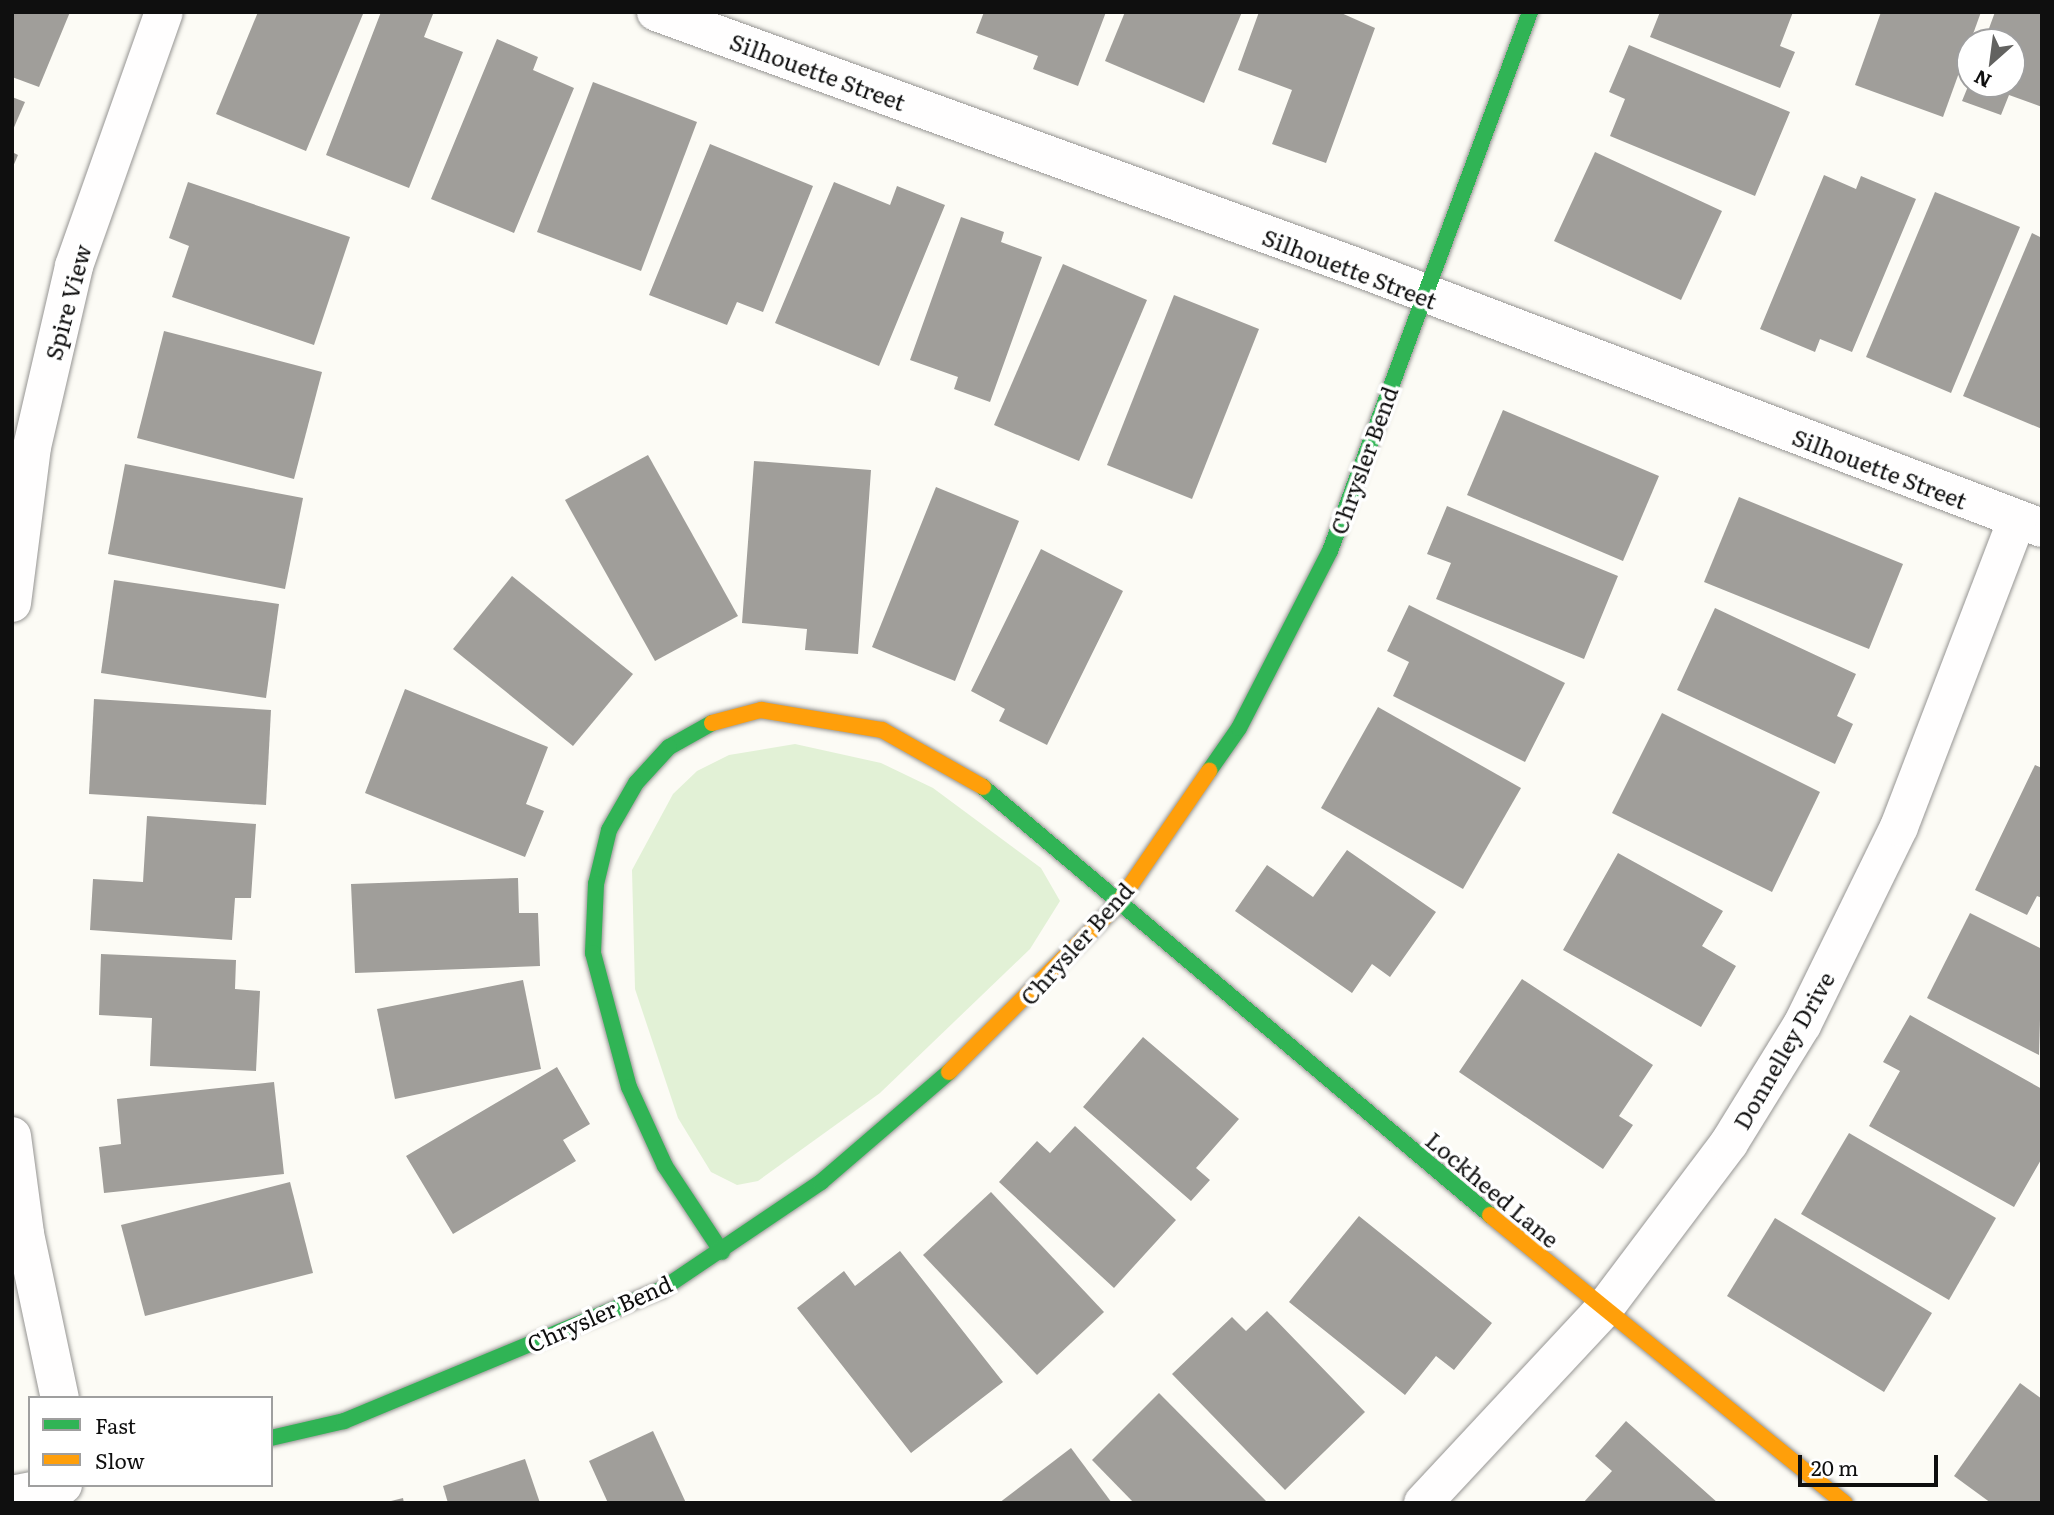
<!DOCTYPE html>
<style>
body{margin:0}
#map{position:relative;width:2054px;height:1515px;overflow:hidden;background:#fcfbf5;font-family:Literata,serif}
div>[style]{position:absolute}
.green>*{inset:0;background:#e2f1d6}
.building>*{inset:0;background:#a09e9a}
.roads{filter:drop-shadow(0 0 2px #969593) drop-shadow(0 0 2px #969593)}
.street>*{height:38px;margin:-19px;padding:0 19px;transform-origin:19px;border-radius:19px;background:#fffefe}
.fast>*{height:16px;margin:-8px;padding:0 8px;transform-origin:8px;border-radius:8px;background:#30b455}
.slow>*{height:16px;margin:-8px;padding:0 8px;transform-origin:8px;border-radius:8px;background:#ff9f0a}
span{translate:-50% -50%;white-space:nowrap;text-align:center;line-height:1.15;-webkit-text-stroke:7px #fff;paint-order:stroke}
.street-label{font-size:23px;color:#0f0f0f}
.frame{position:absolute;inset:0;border:14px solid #0f0f0f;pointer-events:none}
.legend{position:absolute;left:28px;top:1396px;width:245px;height:91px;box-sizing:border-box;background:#fff;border:2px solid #9f9f9f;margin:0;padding:9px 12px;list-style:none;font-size:21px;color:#0f0f0f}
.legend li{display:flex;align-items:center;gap:14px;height:35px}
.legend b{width:35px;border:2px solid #9f9f9f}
.north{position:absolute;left:1956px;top:28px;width:70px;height:70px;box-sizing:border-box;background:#fff;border:2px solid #9f9f9f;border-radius:50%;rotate:208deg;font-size:19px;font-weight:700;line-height:28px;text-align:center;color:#0f0f0f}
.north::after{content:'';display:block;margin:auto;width:24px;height:32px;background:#626260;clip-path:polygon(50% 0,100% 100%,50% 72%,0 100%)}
.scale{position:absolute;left:1798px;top:1455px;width:140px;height:32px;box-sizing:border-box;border:4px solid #0f0f0f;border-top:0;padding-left:9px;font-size:21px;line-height:24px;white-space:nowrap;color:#0f0f0f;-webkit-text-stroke:5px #fff;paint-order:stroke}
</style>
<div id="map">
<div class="green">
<div style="clip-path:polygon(795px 744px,881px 763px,933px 788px,1041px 868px,1060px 901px,1030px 949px,880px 1093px,758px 1181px,737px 1185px,711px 1172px,678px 1118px,635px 989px,632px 870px,673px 794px,697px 771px,729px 755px)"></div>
</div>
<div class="building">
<div style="clip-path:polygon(12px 12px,70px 12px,39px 87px,12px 77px)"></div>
<div style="clip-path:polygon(258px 12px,363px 14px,306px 151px,216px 114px)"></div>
<div style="clip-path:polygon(381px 12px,433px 14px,424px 37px,463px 52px,409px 188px,326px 155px)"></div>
<div style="clip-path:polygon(984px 12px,1106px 12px,1078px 86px,1033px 69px,1038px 56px,976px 33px)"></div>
<div style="clip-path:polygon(1125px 12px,1242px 12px,1204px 103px,1105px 61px)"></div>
<div style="clip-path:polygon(1259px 12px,1339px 12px,1375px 28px,1326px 163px,1272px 144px,1292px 90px,1238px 70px)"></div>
<div style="clip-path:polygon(1660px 12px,1793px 12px,1780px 46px,1795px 52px,1780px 88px,1650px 37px)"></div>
<div style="clip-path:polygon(1881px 12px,1981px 12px,1943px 117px,1855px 85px)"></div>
<div style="clip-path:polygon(1995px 12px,2042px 12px,2042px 107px,2009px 95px,2001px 115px,1962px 101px,1969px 84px,2012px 84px,2012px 42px,1984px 42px)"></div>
<div style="clip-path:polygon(497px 39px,538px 57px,533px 70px,574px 88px,514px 233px,431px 199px)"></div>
<div style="clip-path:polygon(1629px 45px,1790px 112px,1755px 196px,1610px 136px,1625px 99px,1609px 92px)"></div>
<div style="clip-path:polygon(593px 82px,697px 122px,641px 271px,537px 232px)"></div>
<div style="clip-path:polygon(12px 97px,25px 102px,12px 132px)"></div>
<div style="clip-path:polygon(710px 144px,813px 186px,763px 312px,737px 302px,727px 325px,649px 295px)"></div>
<div style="clip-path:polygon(12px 152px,18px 155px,12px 169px)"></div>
<div style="clip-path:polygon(1595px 152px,1722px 211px,1681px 300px,1554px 241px)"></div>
<div style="clip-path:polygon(1824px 175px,1856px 189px,1861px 176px,1916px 199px,1852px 352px,1820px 339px,1815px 352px,1760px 329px)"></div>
<div style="clip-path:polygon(188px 182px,350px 237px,314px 345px,172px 297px,189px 246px,169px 238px)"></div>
<div style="clip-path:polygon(834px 182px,890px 205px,897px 186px,945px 205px,879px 366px,775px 323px)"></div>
<div style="clip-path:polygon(1935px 192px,2020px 227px,1951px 393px,1866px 357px)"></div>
<div style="clip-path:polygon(961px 217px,1004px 232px,1001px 242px,1042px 257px,990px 402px,954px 389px,958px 377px,910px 360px)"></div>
<div style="clip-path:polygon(2032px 233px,2042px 238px,2042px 429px,1963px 396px)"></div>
<div style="clip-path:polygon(1063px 264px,1147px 300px,1079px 461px,994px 425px)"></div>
<div style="clip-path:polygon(1174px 295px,1259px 329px,1192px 499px,1107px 465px)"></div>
<div style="clip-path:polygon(164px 331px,322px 372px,294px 479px,137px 438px)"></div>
<div style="clip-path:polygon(1503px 410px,1659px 476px,1623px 561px,1467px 495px)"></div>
<div style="clip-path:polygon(648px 455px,738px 616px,655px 661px,565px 500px)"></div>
<div style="clip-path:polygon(754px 461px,871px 470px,858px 654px,805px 650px,807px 629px,742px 623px)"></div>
<div style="clip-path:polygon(125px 464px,303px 498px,285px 589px,108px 554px)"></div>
<div style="clip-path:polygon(936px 487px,1019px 521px,955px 681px,872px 647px)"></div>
<div style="clip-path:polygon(1739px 497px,1903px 564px,1869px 649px,1704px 582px)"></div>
<div style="clip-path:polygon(1447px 506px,1618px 576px,1584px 659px,1436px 599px,1451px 563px,1427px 554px)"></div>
<div style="clip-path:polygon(1041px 549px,1123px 591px,1047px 745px,999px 721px,1005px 709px,971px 691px)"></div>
<div style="clip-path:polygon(512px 576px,633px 674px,573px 746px,453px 649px)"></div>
<div style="clip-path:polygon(114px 580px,279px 604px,266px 698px,101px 673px)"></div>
<div style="clip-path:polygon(1409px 605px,1565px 683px,1525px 762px,1393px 696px,1409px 662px,1387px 651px)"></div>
<div style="clip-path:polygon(1715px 608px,1856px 674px,1837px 716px,1853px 724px,1835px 764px,1677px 690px)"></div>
<div style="clip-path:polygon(405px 689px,548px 747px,526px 804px,544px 811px,525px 857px,365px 793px)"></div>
<div style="clip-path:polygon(94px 699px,271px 710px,266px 805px,89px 794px)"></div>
<div style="clip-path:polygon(1378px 707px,1521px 788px,1463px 889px,1321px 808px)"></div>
<div style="clip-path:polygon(1662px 713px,1820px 792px,1772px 892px,1612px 813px)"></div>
<div style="clip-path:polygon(2035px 765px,2042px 768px,2042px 898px,2037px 896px,2027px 915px,1975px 890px)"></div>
<div style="clip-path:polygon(147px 816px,256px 824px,251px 898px,235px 898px,232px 940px,90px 930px,93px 879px,143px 882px)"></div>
<div style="clip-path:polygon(1347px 850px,1436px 912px,1390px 977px,1372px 964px,1352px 993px,1235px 911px,1267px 865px,1313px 897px)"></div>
<div style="clip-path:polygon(1618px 853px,1723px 911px,1702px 946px,1736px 966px,1701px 1027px,1563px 950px)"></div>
<div style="clip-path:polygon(518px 878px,519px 913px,538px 913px,540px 966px,355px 973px,351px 884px)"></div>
<div style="clip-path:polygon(1970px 913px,2042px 949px,2039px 1055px,1927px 998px)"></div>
<div style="clip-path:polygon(101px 954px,236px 960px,235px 989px,260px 991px,256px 1071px,150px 1066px,152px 1018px,99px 1015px)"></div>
<div style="clip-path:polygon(1522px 979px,1653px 1065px,1619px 1116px,1633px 1125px,1603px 1169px,1459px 1072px)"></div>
<div style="clip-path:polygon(523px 980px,541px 1069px,395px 1099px,377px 1009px)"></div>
<div style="clip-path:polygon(1910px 1015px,2042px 1089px,2042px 1158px,2014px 1207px,1869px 1126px,1900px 1071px,1883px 1062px)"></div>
<div style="clip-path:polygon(1143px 1037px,1239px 1119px,1196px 1168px,1210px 1180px,1191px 1201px,1083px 1107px)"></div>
<div style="clip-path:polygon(557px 1067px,590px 1124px,563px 1140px,576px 1161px,453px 1234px,406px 1156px)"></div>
<div style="clip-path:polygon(274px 1082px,284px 1174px,104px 1193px,99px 1147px,121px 1144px,117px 1099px)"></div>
<div style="clip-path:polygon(1075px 1126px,1176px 1220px,1114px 1288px,999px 1182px,1037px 1141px,1050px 1153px)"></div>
<div style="clip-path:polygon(1849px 1133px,1996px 1218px,1949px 1300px,1801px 1214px)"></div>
<div style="clip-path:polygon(290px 1182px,313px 1273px,145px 1316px,121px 1225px)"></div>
<div style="clip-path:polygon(991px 1192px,1104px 1312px,1037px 1375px,923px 1255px)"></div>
<div style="clip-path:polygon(1359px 1216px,1492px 1323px,1454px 1370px,1436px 1356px,1405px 1395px,1289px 1302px)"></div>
<div style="clip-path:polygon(1775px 1218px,1932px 1313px,1884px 1392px,1727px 1296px)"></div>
<div style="clip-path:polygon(900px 1251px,1003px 1382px,911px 1453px,797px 1308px,844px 1271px,855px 1286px)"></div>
<div style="clip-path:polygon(1267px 1311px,1365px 1412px,1285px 1490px,1172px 1374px,1232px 1317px,1246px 1331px)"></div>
<div style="clip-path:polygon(2020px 1383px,2042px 1399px,2042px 1503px,1991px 1503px,1954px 1476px)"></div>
<div style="clip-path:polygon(1159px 1393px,1268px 1503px,1134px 1503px,1092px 1460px)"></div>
<div style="clip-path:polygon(1626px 1421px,1718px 1503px,1583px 1503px,1612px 1471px,1595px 1456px)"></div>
<div style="clip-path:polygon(653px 1431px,686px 1503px,608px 1503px,589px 1461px)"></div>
<div style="clip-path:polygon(1071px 1448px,1112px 1503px,999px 1503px)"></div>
<div style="clip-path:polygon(525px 1459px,540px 1503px,448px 1503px,443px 1486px)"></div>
<div style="clip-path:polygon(403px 1498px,404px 1503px,387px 1503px,387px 1502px)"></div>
</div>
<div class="roads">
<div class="street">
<div style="left:656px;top:12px;width:743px;rotate:20deg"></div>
<div style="left:1354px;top:266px;width:736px;rotate:20.85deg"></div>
<div style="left:12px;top:603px;width:157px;rotate:-82.7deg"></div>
<div style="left:32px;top:447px;width:186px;rotate:-76.9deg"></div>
<div style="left:74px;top:266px;width:269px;rotate:-70.5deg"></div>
<div style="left:12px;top:1136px;width:99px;rotate:82.4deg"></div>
<div style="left:25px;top:1234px;width:168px;rotate:78deg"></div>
<div style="left:12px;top:1495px;width:52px;rotate:-11.1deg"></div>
<div style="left:1423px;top:1503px;width:265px;rotate:-47deg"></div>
<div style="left:1604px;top:1309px;width:208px;rotate:-53deg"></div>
<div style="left:1729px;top:1143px;width:139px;rotate:-58.3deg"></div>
<div style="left:1802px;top:1025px;width:220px;rotate:-63.9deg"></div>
<div style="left:1899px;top:827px;width:330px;rotate:-69deg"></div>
</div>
<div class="fast">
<div style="left:712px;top:723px;width:49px;rotate:150.8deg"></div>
<div style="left:669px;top:747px;width:49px;rotate:132.5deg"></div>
<div style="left:636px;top:783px;width:54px;rotate:119.9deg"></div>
<div style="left:609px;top:830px;width:56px;rotate:103.5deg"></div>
<div style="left:596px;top:884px;width:69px;rotate:92.5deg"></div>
<div style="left:593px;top:953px;width:139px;rotate:75deg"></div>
<div style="left:629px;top:1087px;width:87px;rotate:65.5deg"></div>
<div style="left:665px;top:1166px;width:103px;rotate:56.5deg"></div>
<div style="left:1209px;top:771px;width:52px;rotate:-55.1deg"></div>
<div style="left:1239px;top:728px;width:199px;rotate:-62.8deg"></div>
<div style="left:1330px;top:551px;width:575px;rotate:-69.64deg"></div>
<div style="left:983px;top:787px;width:664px;rotate:40.17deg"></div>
<div style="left:271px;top:1438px;width:75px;rotate:-13.1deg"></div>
<div style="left:344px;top:1421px;width:343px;rotate:-22.5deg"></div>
<div style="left:661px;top:1290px;width:193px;rotate:-34deg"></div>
<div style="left:821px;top:1182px;width:169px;rotate:-40.7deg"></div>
</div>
<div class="slow">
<div style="left:712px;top:723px;width:51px;rotate:-14.9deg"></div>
<div style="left:761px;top:710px;width:123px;rotate:9.4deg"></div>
<div style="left:882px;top:730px;width:116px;rotate:29.4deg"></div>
<div style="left:949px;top:1072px;width:237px;rotate:-44.8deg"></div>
<div style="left:1117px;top:905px;width:163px;rotate:-55.5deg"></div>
<div style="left:1490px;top:1215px;width:457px;rotate:39.1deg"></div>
</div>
</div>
<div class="street-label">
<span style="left:818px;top:71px;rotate:20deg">Silhouette Street</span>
<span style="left:1350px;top:268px;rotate:21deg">Silhouette Street</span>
<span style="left:67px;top:302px;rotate:-75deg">Spire View</span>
<span style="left:1363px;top:460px;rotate:-70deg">Chrysler Bend</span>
<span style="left:1880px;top:468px;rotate:21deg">Silhouette Street</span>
<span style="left:1076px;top:943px;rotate:-48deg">Chrysler Bend</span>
<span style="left:1783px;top:1050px;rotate:-60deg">Donnelley Drive</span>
<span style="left:1493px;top:1189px;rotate:40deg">Lockheed Lane</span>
<span style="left:599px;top:1313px;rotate:-24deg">Chrysler Bend</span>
</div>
<div class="frame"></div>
<ul class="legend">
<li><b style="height:9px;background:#30b455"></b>Fast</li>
<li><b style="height:9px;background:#ff9f0a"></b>Slow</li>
</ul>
<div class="north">N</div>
<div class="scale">20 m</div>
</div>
